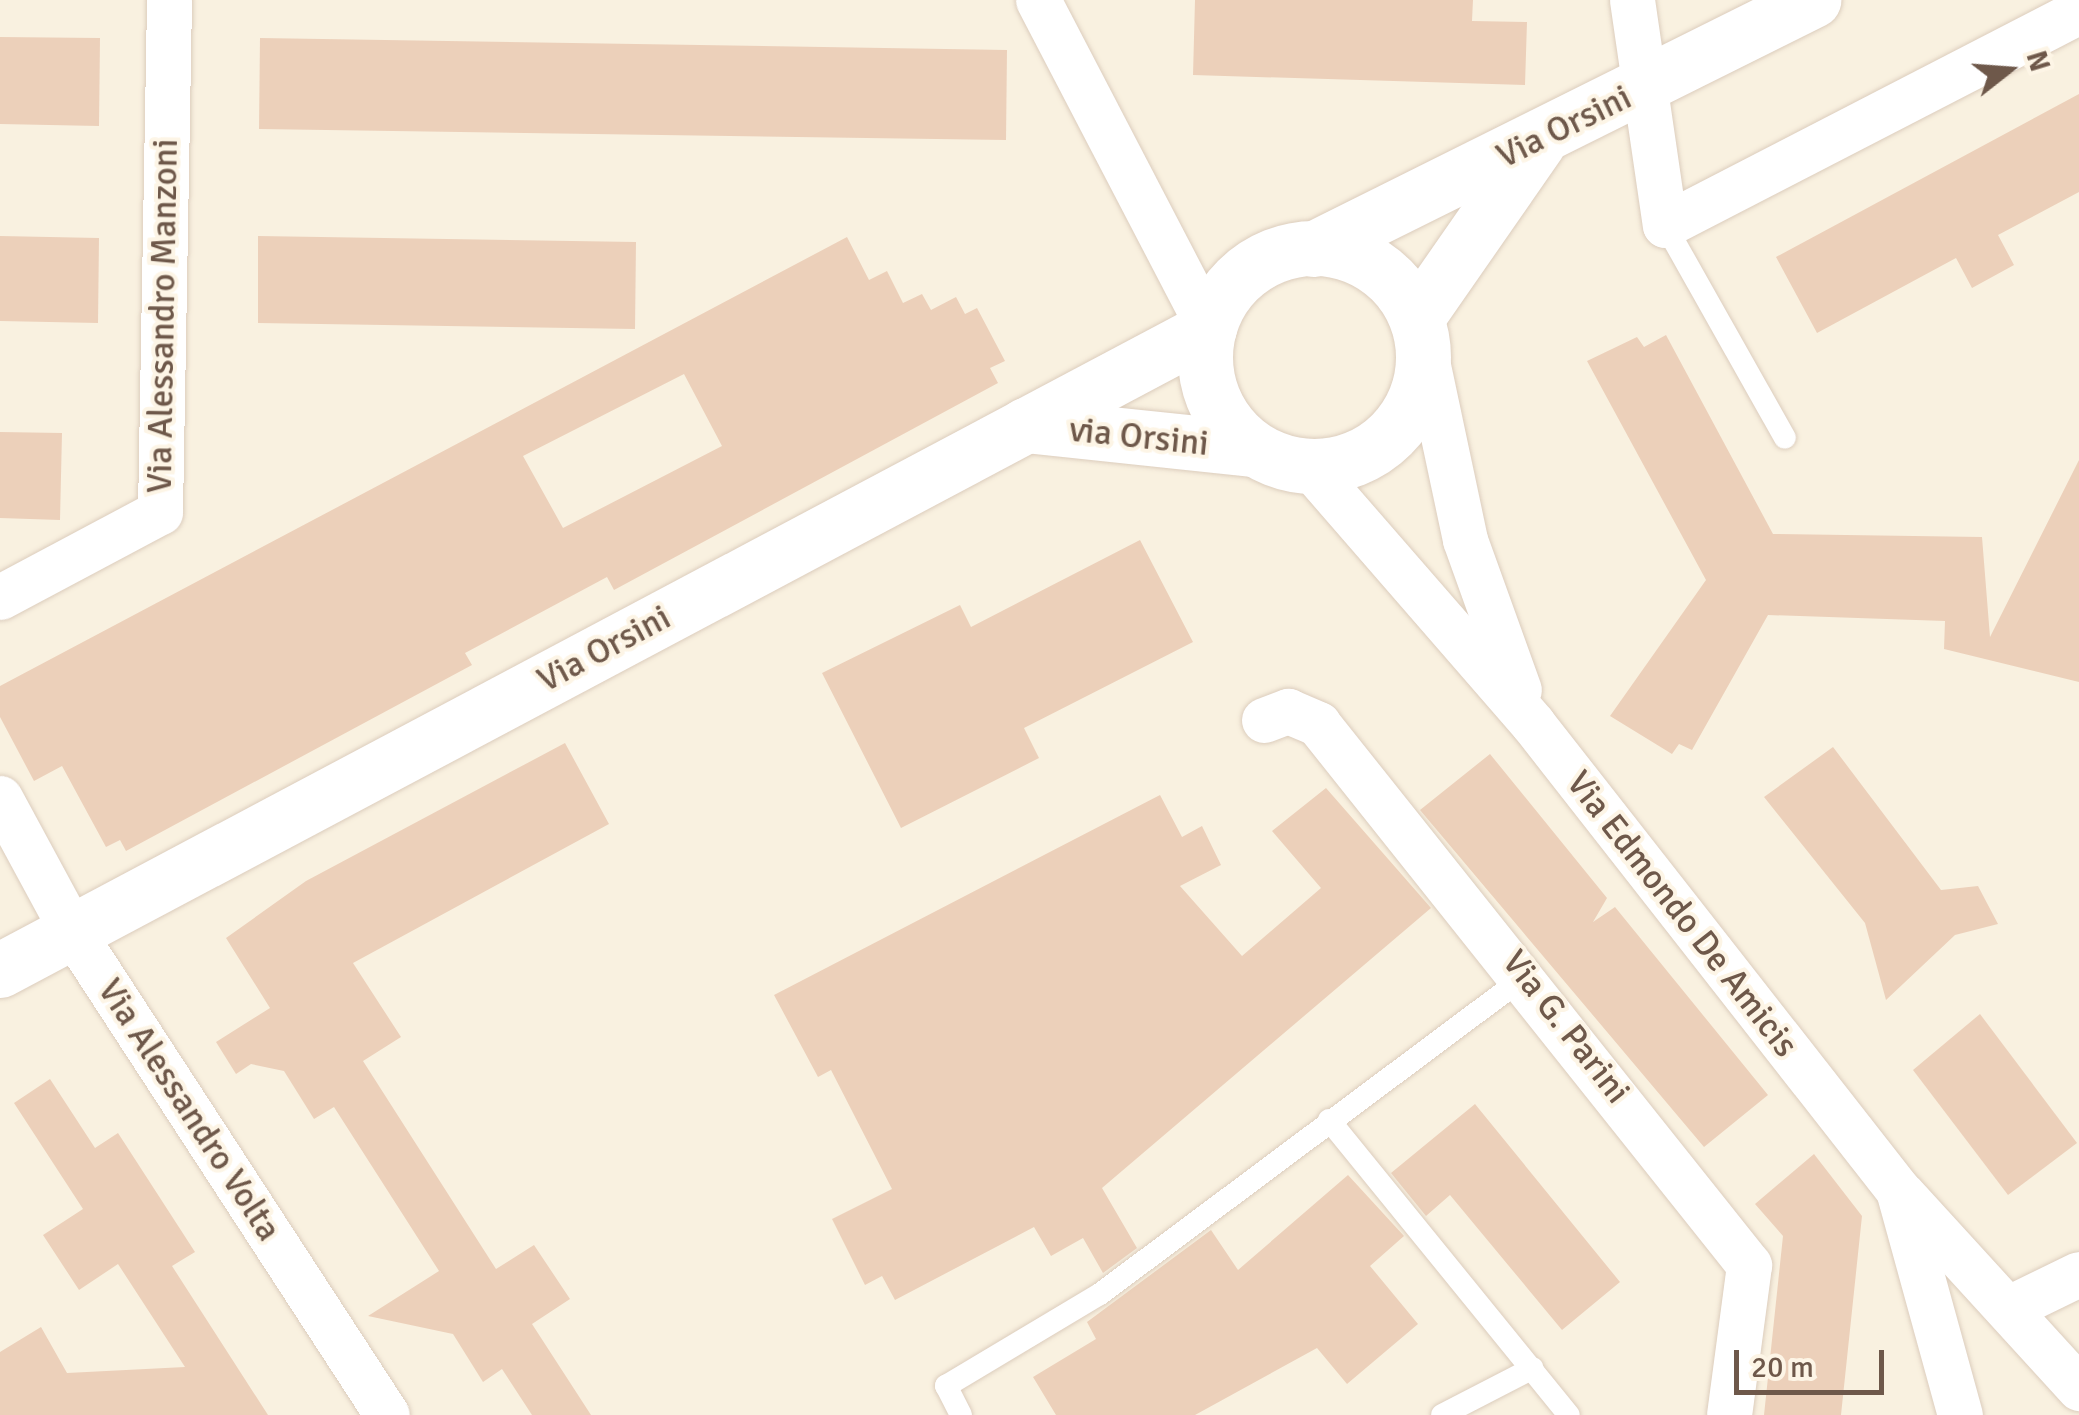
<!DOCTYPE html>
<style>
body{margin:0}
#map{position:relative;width:2079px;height:1415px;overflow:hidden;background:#f9f1e0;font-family:Signika,sans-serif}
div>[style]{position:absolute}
.building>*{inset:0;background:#ecd0ba}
.roads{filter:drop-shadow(0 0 2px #dccdbd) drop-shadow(0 0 2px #dccdbd)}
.service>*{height:22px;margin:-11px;padding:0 11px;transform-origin:11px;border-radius:11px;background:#fff}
.minor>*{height:45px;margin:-22.5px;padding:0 22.5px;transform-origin:22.5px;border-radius:22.5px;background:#fff}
.secondary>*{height:55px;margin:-27.5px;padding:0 27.5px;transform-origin:27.5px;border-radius:27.5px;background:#fff}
.secondary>.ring{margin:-27.5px;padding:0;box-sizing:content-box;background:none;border:55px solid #fff;border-radius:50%}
span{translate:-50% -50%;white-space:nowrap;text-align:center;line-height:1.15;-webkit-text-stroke:8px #fdf5e6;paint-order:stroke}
.street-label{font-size:35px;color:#6e584a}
.north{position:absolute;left:1959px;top:20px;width:100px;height:100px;-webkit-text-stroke:8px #fdf5e6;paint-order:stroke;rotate:73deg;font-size:28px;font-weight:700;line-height:40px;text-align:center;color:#6e584a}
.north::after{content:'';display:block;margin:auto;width:35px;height:45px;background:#6e584a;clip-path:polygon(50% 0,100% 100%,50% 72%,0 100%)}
.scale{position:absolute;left:1734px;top:1350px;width:150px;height:45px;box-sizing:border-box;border:5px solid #6e584a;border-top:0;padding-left:12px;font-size:30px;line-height:35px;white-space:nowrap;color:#6e584a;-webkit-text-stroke:8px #fdf5e6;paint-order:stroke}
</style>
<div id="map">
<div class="building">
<div style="clip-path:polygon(1195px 0,1473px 0,1472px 21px,1527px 22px,1525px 85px,1193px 75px)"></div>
<div style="clip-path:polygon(0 37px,100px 38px,99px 126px,0 124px)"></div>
<div style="clip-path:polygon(260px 38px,1007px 50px,1006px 140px,259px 129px)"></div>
<div style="clip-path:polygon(2079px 94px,2079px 192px,1998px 235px,2014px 265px,1972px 288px,1956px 258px,1817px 333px,1776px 257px)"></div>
<div style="clip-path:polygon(0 236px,99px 238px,98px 323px,0 321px)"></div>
<div style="clip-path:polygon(258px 236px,636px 242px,635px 329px,258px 323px)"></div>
<div style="clip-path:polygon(evenodd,847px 237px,869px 280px,887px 271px,903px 303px,922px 294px,931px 310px,956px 297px,965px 314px,977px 308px,1005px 361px,990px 368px,998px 383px,614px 590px,607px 577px,465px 653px,472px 665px,126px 851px,120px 840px,106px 847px,62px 766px,34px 781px,0 717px,0 686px,847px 237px,684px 374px,722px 446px,563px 528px,523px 456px,684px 374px)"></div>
<div style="clip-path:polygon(1666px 335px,1773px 534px,1982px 537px,1990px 637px,2079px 460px,2079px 682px,1944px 649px,1945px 621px,1768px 615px,1692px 750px,1679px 744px,1672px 754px,1610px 716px,1706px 580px,1587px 361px,1637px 337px,1644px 347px)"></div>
<div style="clip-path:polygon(0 432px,62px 433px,60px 520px,0 518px)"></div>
<div style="clip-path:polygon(1140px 540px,1193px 642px,1024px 728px,1039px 758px,901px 828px,822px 673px,960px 605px,971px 627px)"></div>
<div style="clip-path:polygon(565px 743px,609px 824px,353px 963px,401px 1037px,363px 1061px,496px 1269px,534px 1245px,570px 1299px,532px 1324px,591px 1415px,532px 1415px,502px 1369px,483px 1382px,453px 1334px,368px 1316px,439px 1271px,334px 1107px,314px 1119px,284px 1071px,251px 1064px,236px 1074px,216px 1042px,270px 1008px,226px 938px,306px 881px)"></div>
<div style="clip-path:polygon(1833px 747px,1941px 890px,1978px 886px,1998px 924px,1955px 935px,1886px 1000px,1865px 923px,1764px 797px)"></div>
<div style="clip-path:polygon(1490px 754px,1607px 898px,1593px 922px,1615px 907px,1768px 1095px,1704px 1147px,1420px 810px)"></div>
<div style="clip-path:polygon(1326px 788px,1431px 908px,1102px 1188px,1137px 1248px,1103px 1273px,1083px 1238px,1051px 1256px,1034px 1227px,895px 1300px,882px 1276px,865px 1285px,832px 1219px,892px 1189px,831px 1070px,818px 1077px,774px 995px,1160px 795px,1182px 837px,1202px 826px,1221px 865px,1180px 886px,1242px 956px,1321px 888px,1272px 831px)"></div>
<div style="clip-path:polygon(1980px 1014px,2077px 1143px,2008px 1195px,1913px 1070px)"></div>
<div style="clip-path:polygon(50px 1079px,95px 1148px,118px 1133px,195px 1252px,172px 1266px,268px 1415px,0 1415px,0 1352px,41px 1327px,67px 1373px,185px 1367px,118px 1264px,79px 1290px,43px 1235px,83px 1209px,14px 1103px)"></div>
<div style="clip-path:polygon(1475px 1104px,1620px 1282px,1562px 1330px,1450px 1195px,1426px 1216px,1391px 1173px)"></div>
<div style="clip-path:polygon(1814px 1154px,1862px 1216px,1841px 1415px,1764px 1415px,1783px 1236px,1755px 1204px)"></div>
<div style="clip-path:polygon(1348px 1175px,1404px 1236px,1370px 1266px,1418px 1324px,1347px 1384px,1317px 1348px,1195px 1415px,1056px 1415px,1033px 1377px,1096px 1339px,1087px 1322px,1211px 1230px,1238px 1270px)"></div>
</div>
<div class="roads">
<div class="service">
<div style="left:1665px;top:225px;width:244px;rotate:60.6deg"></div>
<div style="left:1329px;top:1120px;width:380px;rotate:50.9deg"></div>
<div style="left:961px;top:1415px;width:33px;rotate:-117deg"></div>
<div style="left:946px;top:1386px;width:179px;rotate:-30.9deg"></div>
<div style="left:1100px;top:1294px;width:533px;rotate:-36.76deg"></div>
<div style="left:1442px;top:1415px;width:102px;rotate:-27.3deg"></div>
</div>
<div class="minor">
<div style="left:1038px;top:0;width:370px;rotate:62.5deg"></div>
<div style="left:1632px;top:0;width:227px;rotate:81.7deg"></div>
<div style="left:1665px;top:225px;width:466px;rotate:-27.3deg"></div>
<div style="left:1423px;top:342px;width:202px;rotate:78deg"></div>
<div style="left:1465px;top:540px;width:159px;rotate:70.2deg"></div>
<div style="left:1308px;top:465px;width:343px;rotate:49deg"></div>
<div style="left:1533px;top:724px;width:592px;rotate:51.93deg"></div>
<div style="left:1898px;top:1190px;width:233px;rotate:74.6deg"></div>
<div style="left:0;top:597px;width:181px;rotate:-28deg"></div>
<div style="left:160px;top:512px;width:512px;rotate:-88.99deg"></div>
<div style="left:1264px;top:720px;width:26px;rotate:-21deg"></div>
<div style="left:1288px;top:711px;width:33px;rotate:23deg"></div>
<div style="left:1318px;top:724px;width:692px;rotate:51.46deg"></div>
<div style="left:1749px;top:1265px;width:151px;rotate:97.6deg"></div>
<div style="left:0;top:798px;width:151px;rotate:61.6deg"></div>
<div style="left:72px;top:931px;width:577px;rotate:56.94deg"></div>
<div style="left:1902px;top:1194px;width:263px;rotate:47.6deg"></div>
<div style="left:2013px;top:1306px;width:73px;rotate:-25.9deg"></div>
</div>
<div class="secondary">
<div class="ring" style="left:1205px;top:248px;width:163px;height:163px"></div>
<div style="left:1313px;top:249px;width:559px;rotate:-26.47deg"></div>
<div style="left:1417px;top:317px;width:212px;rotate:-55.2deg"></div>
<div style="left:1025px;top:425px;width:230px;rotate:6deg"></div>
<div style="left:0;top:970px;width:1369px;rotate:-27.97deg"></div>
</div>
</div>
<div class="street-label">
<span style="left:1564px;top:127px;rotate:-26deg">Via Orsini</span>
<span style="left:163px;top:316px;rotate:-89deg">Via Alessandro Manzoni</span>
<span style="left:1139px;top:437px;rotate:6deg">via Orsini</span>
<span style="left:604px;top:649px;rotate:-28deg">Via Orsini</span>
<span style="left:1682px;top:914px;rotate:52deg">Via Edmondo De Amicis</span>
<span style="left:1566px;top:1027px;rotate:52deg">Via G. Parini</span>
<span style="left:189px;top:1110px;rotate:57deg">Via Alessandro Volta</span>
</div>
<div class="north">N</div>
<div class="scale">20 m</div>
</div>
